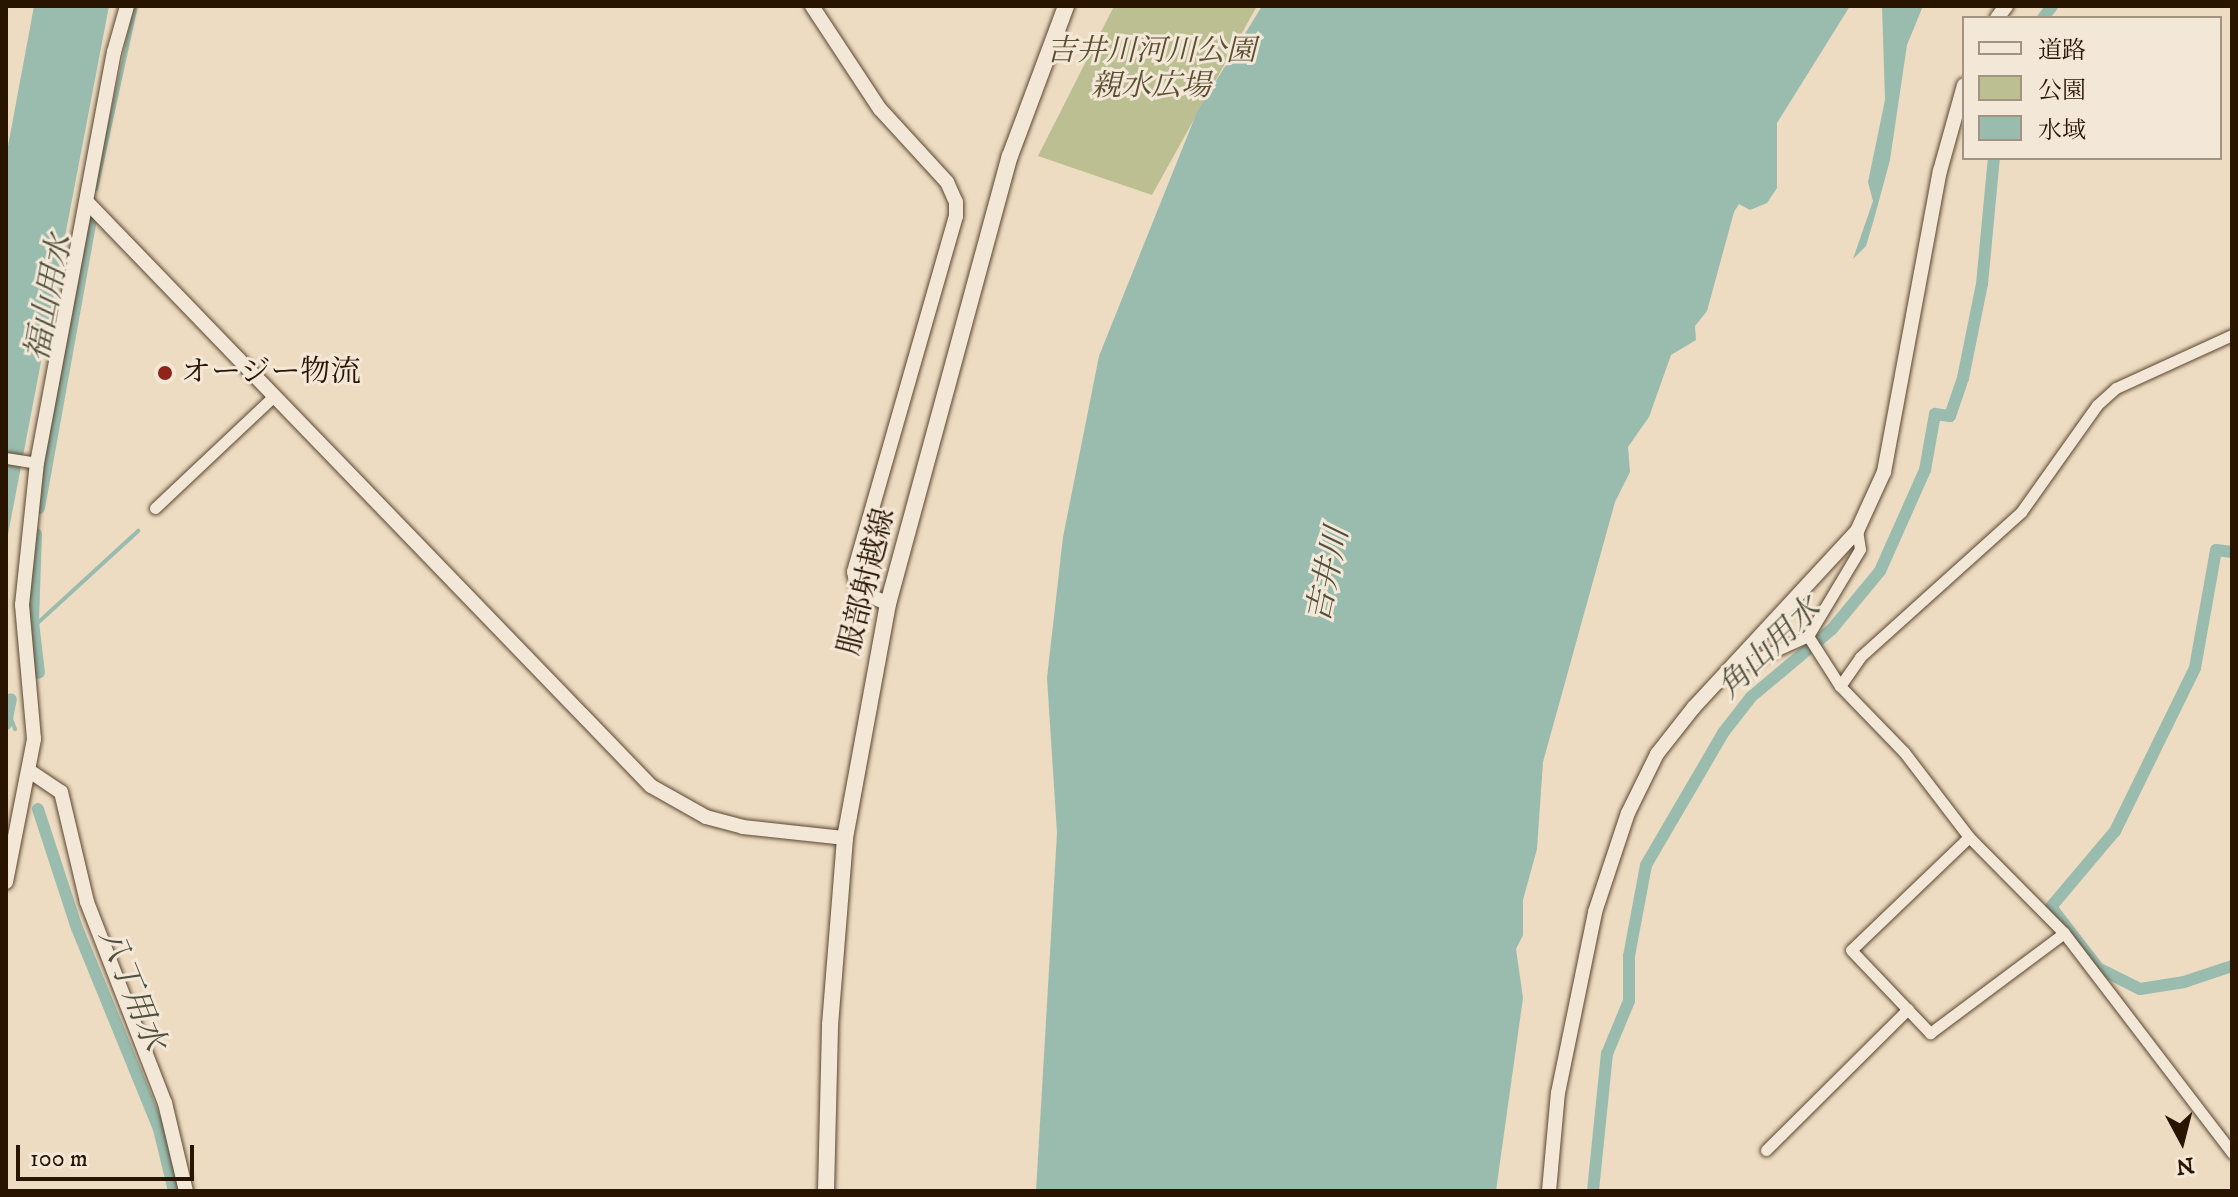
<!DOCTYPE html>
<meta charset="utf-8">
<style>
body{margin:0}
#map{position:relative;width:2238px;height:1197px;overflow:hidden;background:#eddcc2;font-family:"IM FELL DW Pica","Noto Serif JP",serif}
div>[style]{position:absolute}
.green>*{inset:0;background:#bbbf91}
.water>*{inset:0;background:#9abcae}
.stream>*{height:4px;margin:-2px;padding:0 2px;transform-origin:2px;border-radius:2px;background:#9abcae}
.canal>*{height:12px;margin:-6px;padding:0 6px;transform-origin:6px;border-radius:6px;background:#9abcae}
.roads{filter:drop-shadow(0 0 2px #5a4630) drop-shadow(0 0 2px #5a4630)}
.minor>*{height:11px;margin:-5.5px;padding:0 5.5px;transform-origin:5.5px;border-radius:5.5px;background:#f3e8d7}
.tertiary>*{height:14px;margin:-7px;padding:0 7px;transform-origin:7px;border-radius:7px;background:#f3e8d7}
.secondary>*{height:16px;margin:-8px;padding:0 8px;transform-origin:8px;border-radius:8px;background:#f3e8d7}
.dots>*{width:22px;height:22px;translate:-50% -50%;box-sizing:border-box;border:4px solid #f3e8d7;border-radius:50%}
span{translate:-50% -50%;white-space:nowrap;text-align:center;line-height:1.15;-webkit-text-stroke:6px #f3e8d7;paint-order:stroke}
.park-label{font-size:30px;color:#5c5033;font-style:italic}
.poi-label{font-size:30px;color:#291400}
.left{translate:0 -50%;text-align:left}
.street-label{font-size:30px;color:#291400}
.water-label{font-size:32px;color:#514f3d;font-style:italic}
.frame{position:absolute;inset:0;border:8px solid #291400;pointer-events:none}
.legend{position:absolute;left:1962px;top:16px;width:260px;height:144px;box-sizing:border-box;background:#f3e8d7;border:2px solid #a29381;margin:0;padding:10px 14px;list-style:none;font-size:24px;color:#291400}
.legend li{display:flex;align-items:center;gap:16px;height:40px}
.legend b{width:40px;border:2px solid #a29381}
.north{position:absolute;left:2142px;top:1101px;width:80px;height:80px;-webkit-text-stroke:6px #f3e8d7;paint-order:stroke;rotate:173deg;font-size:22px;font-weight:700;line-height:32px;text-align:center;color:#291400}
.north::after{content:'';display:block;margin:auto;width:28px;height:36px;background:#291400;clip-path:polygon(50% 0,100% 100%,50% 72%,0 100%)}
.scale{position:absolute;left:16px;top:1145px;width:178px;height:36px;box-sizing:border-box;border:4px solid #291400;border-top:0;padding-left:10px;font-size:24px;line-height:28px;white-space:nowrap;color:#291400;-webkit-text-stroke:6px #f3e8d7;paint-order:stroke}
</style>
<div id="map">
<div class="green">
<div style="clip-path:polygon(1114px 6px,1257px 6px,1152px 195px,1038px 156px)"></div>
</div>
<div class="water">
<div style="clip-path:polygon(34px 6px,109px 6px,6px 545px,6px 157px)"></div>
<div style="clip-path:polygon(1262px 6px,1850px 6px,1777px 123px,1777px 188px,1767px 203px,1750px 210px,1739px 204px,1734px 212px,1707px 311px,1695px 326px,1696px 340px,1671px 355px,1649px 417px,1628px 447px,1630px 472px,1615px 502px,1543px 762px,1537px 849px,1523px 900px,1523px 935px,1516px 949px,1523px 998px,1496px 1191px,1036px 1191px,1057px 833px,1047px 678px,1063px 537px,1099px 356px,1197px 112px)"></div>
<div style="clip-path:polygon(1882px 6px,1923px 6px,1907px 45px,1890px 160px,1874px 219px,1866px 246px,1853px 259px,1873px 201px,1868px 182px,1885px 100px)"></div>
</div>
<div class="stream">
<div style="left:96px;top:189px;width:187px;rotate:-77.7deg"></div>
<div style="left:30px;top:630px;width:147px;rotate:-42.5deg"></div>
<div style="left:11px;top:719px;width:11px;rotate:68deg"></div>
</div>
<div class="canal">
<div style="left:2043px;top:18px;width:15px;rotate:-53deg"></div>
<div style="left:39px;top:508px;width:293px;rotate:-79.8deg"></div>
<div style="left:36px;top:534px;width:88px;rotate:92deg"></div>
<div style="left:33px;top:622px;width:51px;rotate:83.3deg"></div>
<div style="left:2232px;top:552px;width:16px;rotate:-173deg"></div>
<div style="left:2216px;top:550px;width:120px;rotate:100.1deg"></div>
<div style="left:2195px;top:668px;width:182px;rotate:116.1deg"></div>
<div style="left:2115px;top:831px;width:99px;rotate:130.1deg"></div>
<div style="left:2051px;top:907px;width:77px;rotate:52.4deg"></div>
<div style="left:2098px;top:968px;width:47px;rotate:26.6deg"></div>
<div style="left:2140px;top:989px;width:45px;rotate:-9deg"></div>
<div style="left:2184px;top:982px;width:51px;rotate:-18.4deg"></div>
<div style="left:6px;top:724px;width:25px;rotate:-79deg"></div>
<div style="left:38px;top:809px;width:125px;rotate:71.9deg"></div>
<div style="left:77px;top:928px;width:217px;rotate:67.8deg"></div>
<div style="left:159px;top:1129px;width:64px;rotate:76.4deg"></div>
<div style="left:1593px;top:1191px;width:138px;rotate:-84.2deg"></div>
<div style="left:1607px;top:1054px;width:57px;rotate:-67.5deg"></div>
<div style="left:1629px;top:1001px;width:45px;rotate:-90deg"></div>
<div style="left:1629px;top:956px;width:93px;rotate:-79.4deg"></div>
<div style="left:1646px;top:865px;width:153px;rotate:-59.7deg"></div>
<div style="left:1723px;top:733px;width:46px;rotate:-52.1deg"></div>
<div style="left:1751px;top:697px;width:106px;rotate:-40deg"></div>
<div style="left:1832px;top:629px;width:75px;rotate:-50.4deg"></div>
<div style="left:1880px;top:571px;width:111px;rotate:-66deg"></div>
<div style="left:1925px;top:470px;width:57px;rotate:-79.9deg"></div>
<div style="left:1935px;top:414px;width:15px;rotate:8deg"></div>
<div style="left:1950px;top:416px;width:40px;rotate:-71.1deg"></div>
<div style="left:1963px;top:378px;width:96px;rotate:-78.6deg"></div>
<div style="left:1982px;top:284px;width:127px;rotate:-84.6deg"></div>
</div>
<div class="roads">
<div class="minor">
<div style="left:6px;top:458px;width:31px;rotate:9deg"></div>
<div style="left:155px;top:508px;width:163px;rotate:-43.3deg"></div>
<div style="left:1808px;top:636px;width:59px;rotate:57.4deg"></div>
<div style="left:1840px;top:686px;width:92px;rotate:45.9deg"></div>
<div style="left:1904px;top:752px;width:107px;rotate:52.6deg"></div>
<div style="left:1969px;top:837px;width:135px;rotate:45.3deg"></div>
<div style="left:2064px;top:933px;width:277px;rotate:52.6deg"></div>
<div style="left:1732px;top:664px;width:16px;rotate:-4deg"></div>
<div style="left:1748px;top:663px;width:66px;rotate:-24.2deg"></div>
<div style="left:1808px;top:636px;width:101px;rotate:-59.1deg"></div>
<div style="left:1860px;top:549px;width:18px;rotate:-99deg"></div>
<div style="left:1840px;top:686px;width:35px;rotate:-55deg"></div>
<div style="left:1860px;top:657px;width:217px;rotate:-42deg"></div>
<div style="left:2021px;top:512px;width:131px;rotate:-54.6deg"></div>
<div style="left:2097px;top:405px;width:25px;rotate:-42deg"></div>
<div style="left:2116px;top:388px;width:128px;rotate:-24.6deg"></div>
<div style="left:1969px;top:837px;width:163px;rotate:136.2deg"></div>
<div style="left:1851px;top:950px;width:115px;rotate:46.4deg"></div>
<div style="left:1930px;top:1033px;width:167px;rotate:-36.7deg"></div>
<div style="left:1766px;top:1150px;width:200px;rotate:-44.8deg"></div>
</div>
<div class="tertiary">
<div style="left:812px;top:6px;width:123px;rotate:56.6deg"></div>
<div style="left:880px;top:109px;width:99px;rotate:47.5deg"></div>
<div style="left:947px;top:182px;width:22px;rotate:66deg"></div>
<div style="left:956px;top:202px;width:14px;rotate:90deg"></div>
<div style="left:956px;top:216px;width:370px;rotate:106deg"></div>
<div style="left:854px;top:572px;width:18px;rotate:77deg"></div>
<div style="left:858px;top:590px;width:33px;rotate:25deg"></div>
<div style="left:1997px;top:18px;width:15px;rotate:-53deg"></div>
<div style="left:87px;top:202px;width:812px;rotate:46deg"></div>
<div style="left:651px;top:786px;width:63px;rotate:29.4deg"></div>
<div style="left:706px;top:817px;width:38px;rotate:15deg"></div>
<div style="left:743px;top:827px;width:103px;rotate:6.2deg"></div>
<div style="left:31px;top:772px;width:36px;rotate:34deg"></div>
<div style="left:61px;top:792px;width:113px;rotate:76.7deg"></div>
<div style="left:87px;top:902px;width:216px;rotate:68.8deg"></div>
<div style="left:165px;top:1103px;width:90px;rotate:76.6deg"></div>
<div style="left:6px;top:882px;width:146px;rotate:-78.9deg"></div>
<div style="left:34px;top:739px;width:135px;rotate:-95.1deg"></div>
<div style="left:22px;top:605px;width:143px;rotate:-84deg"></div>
<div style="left:37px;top:463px;width:418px;rotate:-79.4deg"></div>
<div style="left:114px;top:52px;width:48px;rotate:-74.2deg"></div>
<div style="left:1549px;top:1191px;width:98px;rotate:-84.8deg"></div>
<div style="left:1558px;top:1093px;width:185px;rotate:-78.4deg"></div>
<div style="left:1595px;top:912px;width:104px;rotate:-71.6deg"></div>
<div style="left:1628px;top:813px;width:66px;rotate:-63.8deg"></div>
<div style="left:1657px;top:754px;width:60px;rotate:-51.8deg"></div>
<div style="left:1694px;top:707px;width:240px;rotate:-47.2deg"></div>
<div style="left:1857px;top:531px;width:65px;rotate:-65.4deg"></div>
<div style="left:1884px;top:472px;width:306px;rotate:-79.5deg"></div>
<div style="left:1940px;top:171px;width:89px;rotate:-74.4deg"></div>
</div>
<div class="secondary">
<div style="left:826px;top:1191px;width:166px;rotate:-88.6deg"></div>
<div style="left:830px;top:1025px;width:188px;rotate:-85.4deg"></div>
<div style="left:845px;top:838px;width:238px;rotate:-79.6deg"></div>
<div style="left:888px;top:604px;width:464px;rotate:-74.8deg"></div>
<div style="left:1010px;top:156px;width:160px;rotate:-69.5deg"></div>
</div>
</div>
<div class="dots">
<div style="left:165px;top:373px;background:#8f2418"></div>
</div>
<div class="park-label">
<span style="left:1151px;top:69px">吉井川河川公園<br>親水広場</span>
</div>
<div class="poi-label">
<span class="left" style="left:181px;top:373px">オージー物流</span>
</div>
<div class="street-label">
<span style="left:868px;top:582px;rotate:-76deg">服部射越線</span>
</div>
<div class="water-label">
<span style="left:50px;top:298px;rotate:-79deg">福山用水</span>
<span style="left:1329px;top:575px;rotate:-78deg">吉井川</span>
<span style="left:1770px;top:649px;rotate:-44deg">角山用水</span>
<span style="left:131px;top:990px;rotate:68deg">八丁用水</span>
</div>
<div class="frame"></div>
<ul class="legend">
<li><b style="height:10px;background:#f3e8d7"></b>道路</li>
<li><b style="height:22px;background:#bbbf91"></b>公園</li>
<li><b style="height:22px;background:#9abcae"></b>水域</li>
</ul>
<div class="north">N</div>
<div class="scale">100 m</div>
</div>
